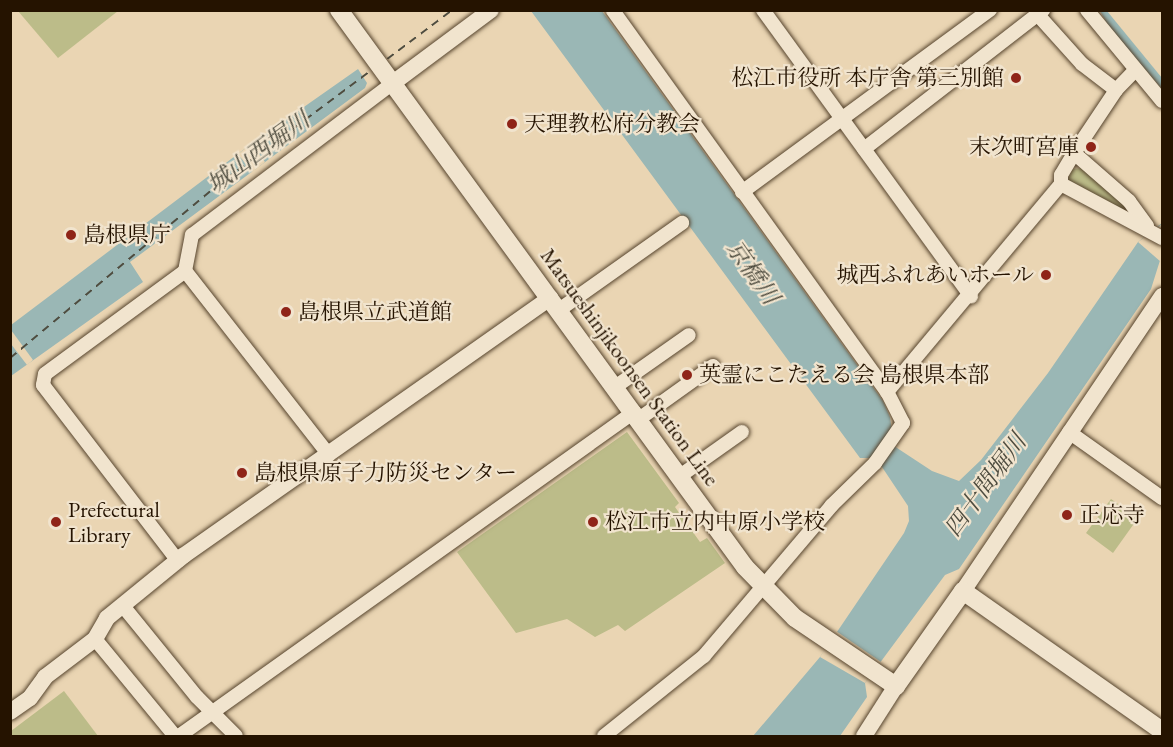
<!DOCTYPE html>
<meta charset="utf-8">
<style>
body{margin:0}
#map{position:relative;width:1173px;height:747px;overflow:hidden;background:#ead5b3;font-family:"EB Garamond","Noto Serif JP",serif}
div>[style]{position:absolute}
.green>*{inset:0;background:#bcbc89}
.water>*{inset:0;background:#9ab7b5}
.pier>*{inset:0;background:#ead5b3}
.ferry>*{height:1.5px;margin-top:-0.75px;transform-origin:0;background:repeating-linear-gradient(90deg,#4e4c3f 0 8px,transparent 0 14px)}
.roads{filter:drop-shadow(0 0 2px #56442d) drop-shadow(0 0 2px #56442d)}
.minor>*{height:14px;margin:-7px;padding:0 7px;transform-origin:7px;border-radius:7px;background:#f1e4ce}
.tertiary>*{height:16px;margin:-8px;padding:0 8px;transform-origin:8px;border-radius:8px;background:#f1e4ce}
.secondary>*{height:18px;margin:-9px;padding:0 9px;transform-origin:9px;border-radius:9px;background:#f1e4ce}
.dots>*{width:16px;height:16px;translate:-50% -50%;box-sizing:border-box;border:3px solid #f1e4ce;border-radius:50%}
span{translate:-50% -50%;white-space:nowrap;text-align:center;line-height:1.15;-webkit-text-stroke:4.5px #f1e4ce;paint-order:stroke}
.poi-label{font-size:22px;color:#251300}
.right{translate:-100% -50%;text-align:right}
.left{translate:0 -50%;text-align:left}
.street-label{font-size:22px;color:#251300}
.water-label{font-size:24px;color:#4e4c3f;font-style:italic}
.frame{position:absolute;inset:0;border:12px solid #251300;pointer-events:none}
</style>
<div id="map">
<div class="green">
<div style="clip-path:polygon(18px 11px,118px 11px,58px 58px)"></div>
<div style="clip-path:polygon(1082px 168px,1126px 207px,1126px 212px,1068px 180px,1072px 169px)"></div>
<div style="clip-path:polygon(627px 432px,679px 503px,675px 507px,700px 542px,707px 538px,725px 563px,625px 631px,618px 625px,595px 637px,567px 619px,516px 633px,457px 552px)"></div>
<div style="clip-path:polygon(1111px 499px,1138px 518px,1113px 553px,1086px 533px)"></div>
<div style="clip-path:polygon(64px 691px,98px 736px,11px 736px,11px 731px)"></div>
</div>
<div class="water">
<div style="clip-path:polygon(531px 11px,602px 11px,883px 401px,890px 417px,894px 446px,932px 471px,959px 481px,981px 460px,1048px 373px,1138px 242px,1162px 223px,1162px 254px,1151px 289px,959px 569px,945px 575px,865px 683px,867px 697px,840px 736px,753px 736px,820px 657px,904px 533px,909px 521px,908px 506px,876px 458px,860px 458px)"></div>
<div style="clip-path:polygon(1100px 11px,1107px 11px,1162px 78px,1162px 89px,1109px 27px)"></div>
<div style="clip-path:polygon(358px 69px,367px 83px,365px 88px,130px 262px,143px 282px,11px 376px,11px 325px,251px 144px)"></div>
</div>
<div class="pier">
<div style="clip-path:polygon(251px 144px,265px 162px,252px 172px,238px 154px)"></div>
<div style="clip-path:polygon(1162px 224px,1162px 254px,1161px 262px,1138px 242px)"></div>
<div style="clip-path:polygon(11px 330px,33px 360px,27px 365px,11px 344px)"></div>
<div style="clip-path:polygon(836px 631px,881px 662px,865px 683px,820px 657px)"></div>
</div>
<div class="ferry">
<div style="left:387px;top:59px;width:81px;rotate:-37deg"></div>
<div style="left:10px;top:358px;width:267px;rotate:-39.8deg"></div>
<div style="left:215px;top:187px;width:197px;rotate:-36.8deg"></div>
</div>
<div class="roads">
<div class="minor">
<div style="left:763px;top:10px;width:354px;rotate:54deg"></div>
<div style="left:1087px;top:10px;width:118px;rotate:50.5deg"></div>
<div style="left:1038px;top:15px;width:66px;rotate:48.1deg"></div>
<div style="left:1082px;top:64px;width:43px;rotate:37.4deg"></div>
<div style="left:864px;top:149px;width:227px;rotate:-37.8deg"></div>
<div style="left:1074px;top:153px;width:76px;rotate:-56.3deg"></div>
<div style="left:1116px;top:90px;width:28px;rotate:-46deg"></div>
<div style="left:1061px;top:184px;width:9px;rotate:-90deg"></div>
<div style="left:1061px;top:175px;width:26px;rotate:-59deg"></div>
<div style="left:1074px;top:153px;width:73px;rotate:41.1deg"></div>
<div style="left:1129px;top:201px;width:31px;rotate:54deg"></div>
<div style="left:742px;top:192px;width:308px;rotate:-36.3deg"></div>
<div style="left:559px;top:310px;width:151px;rotate:-35.3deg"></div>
<div style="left:615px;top:387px;width:90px;rotate:-35.1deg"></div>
<div style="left:887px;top:392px;width:271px;rotate:-50.1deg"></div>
<div style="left:1061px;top:184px;width:115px;rotate:28.1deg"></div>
<div style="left:639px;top:419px;width:91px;rotate:-35.6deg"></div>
<div style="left:1069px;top:432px;width:114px;rotate:35.4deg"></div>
<div style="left:329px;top:455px;width:234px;rotate:-128deg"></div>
<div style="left:185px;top:271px;width:37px;rotate:-79deg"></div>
<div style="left:192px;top:235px;width:252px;rotate:-37.1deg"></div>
<div style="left:680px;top:476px;width:76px;rotate:-35.4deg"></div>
<div style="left:178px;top:561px;width:222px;rotate:-127.5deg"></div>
<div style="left:43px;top:385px;width:11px;rotate:-80deg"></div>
<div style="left:45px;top:374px;width:174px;rotate:-36.3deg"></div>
<div style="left:123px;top:606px;width:117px;rotate:50.9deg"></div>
<div style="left:197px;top:697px;width:55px;rotate:45deg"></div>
<div style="left:95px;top:639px;width:126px;rotate:50.5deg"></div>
<div style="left:179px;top:736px;width:559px;rotate:-35.45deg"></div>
<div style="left:604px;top:736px;width:128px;rotate:-38.7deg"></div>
<div style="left:704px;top:656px;width:197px;rotate:-49.7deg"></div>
<div style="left:831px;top:506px;width:62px;rotate:-44.3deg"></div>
<div style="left:875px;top:463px;width:49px;rotate:-55deg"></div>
<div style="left:903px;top:423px;width:35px;rotate:-117deg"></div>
<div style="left:887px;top:392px;width:470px;rotate:-125.7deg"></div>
</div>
<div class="tertiary">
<div style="left:393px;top:83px;width:122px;rotate:-36.7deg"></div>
<div style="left:963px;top:591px;width:356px;rotate:-56deg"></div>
<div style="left:10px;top:712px;width:24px;rotate:-35deg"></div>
<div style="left:30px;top:698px;width:26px;rotate:-54deg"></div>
<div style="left:45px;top:677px;width:63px;rotate:-37.2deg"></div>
<div style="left:95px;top:639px;width:24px;rotate:-60deg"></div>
<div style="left:107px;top:618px;width:98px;rotate:-39.2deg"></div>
<div style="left:183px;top:556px;width:449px;rotate:-35.1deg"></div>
<div style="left:864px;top:736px;width:59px;rotate:-57.4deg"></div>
</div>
<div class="secondary">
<div style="left:339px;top:10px;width:689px;rotate:53.91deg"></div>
<div style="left:745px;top:567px;width:71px;rotate:45.6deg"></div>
<div style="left:795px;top:618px;width:122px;rotate:34deg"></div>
<div style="left:896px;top:686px;width:116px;rotate:-54.8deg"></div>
<div style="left:963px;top:591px;width:243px;rotate:35.1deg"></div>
</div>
</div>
<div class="dots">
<div style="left:1016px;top:78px;background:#8f2418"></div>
<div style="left:512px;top:124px;background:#8f2418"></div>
<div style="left:1091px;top:147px;background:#8f2418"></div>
<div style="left:71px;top:235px;background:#8f2418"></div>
<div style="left:1046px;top:275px;background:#8f2418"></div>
<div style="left:286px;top:312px;background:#8f2418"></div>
<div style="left:687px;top:375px;background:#8f2418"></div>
<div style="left:242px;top:473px;background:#8f2418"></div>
<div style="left:1067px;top:515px;background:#8f2418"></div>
<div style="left:56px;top:522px;background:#8f2418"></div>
<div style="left:593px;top:522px;background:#8f2418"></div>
</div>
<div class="poi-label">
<span class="right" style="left:1004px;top:78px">松江市役所 本庁舎 第三別館</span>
<span class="left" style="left:524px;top:124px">天理教松府分教会</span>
<span class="right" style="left:1079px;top:147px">末次町宮庫</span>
<span class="left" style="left:83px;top:235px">島根県庁</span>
<span class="right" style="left:1034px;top:275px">城西ふれあいホール</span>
<span class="left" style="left:298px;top:312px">島根県立武道館</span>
<span class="left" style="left:699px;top:375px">英霊にこたえる会 島根県本部</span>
<span class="left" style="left:254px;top:473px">島根県原子力防災センター</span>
<span class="left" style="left:68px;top:522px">Prefectural<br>Library</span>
<span class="left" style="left:1079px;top:515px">正応寺</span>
<span class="left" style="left:605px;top:522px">松江市立内中原小学校</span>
</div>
<div class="street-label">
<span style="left:630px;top:367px;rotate:54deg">Matsueshinjikoonsen Station Line</span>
</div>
<div class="water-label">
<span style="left:258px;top:152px;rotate:-36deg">城山西堀川</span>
<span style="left:753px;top:272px;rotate:55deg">京橋川</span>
<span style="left:985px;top:485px;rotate:-54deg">四十間堀川</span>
</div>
<div class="frame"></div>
</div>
